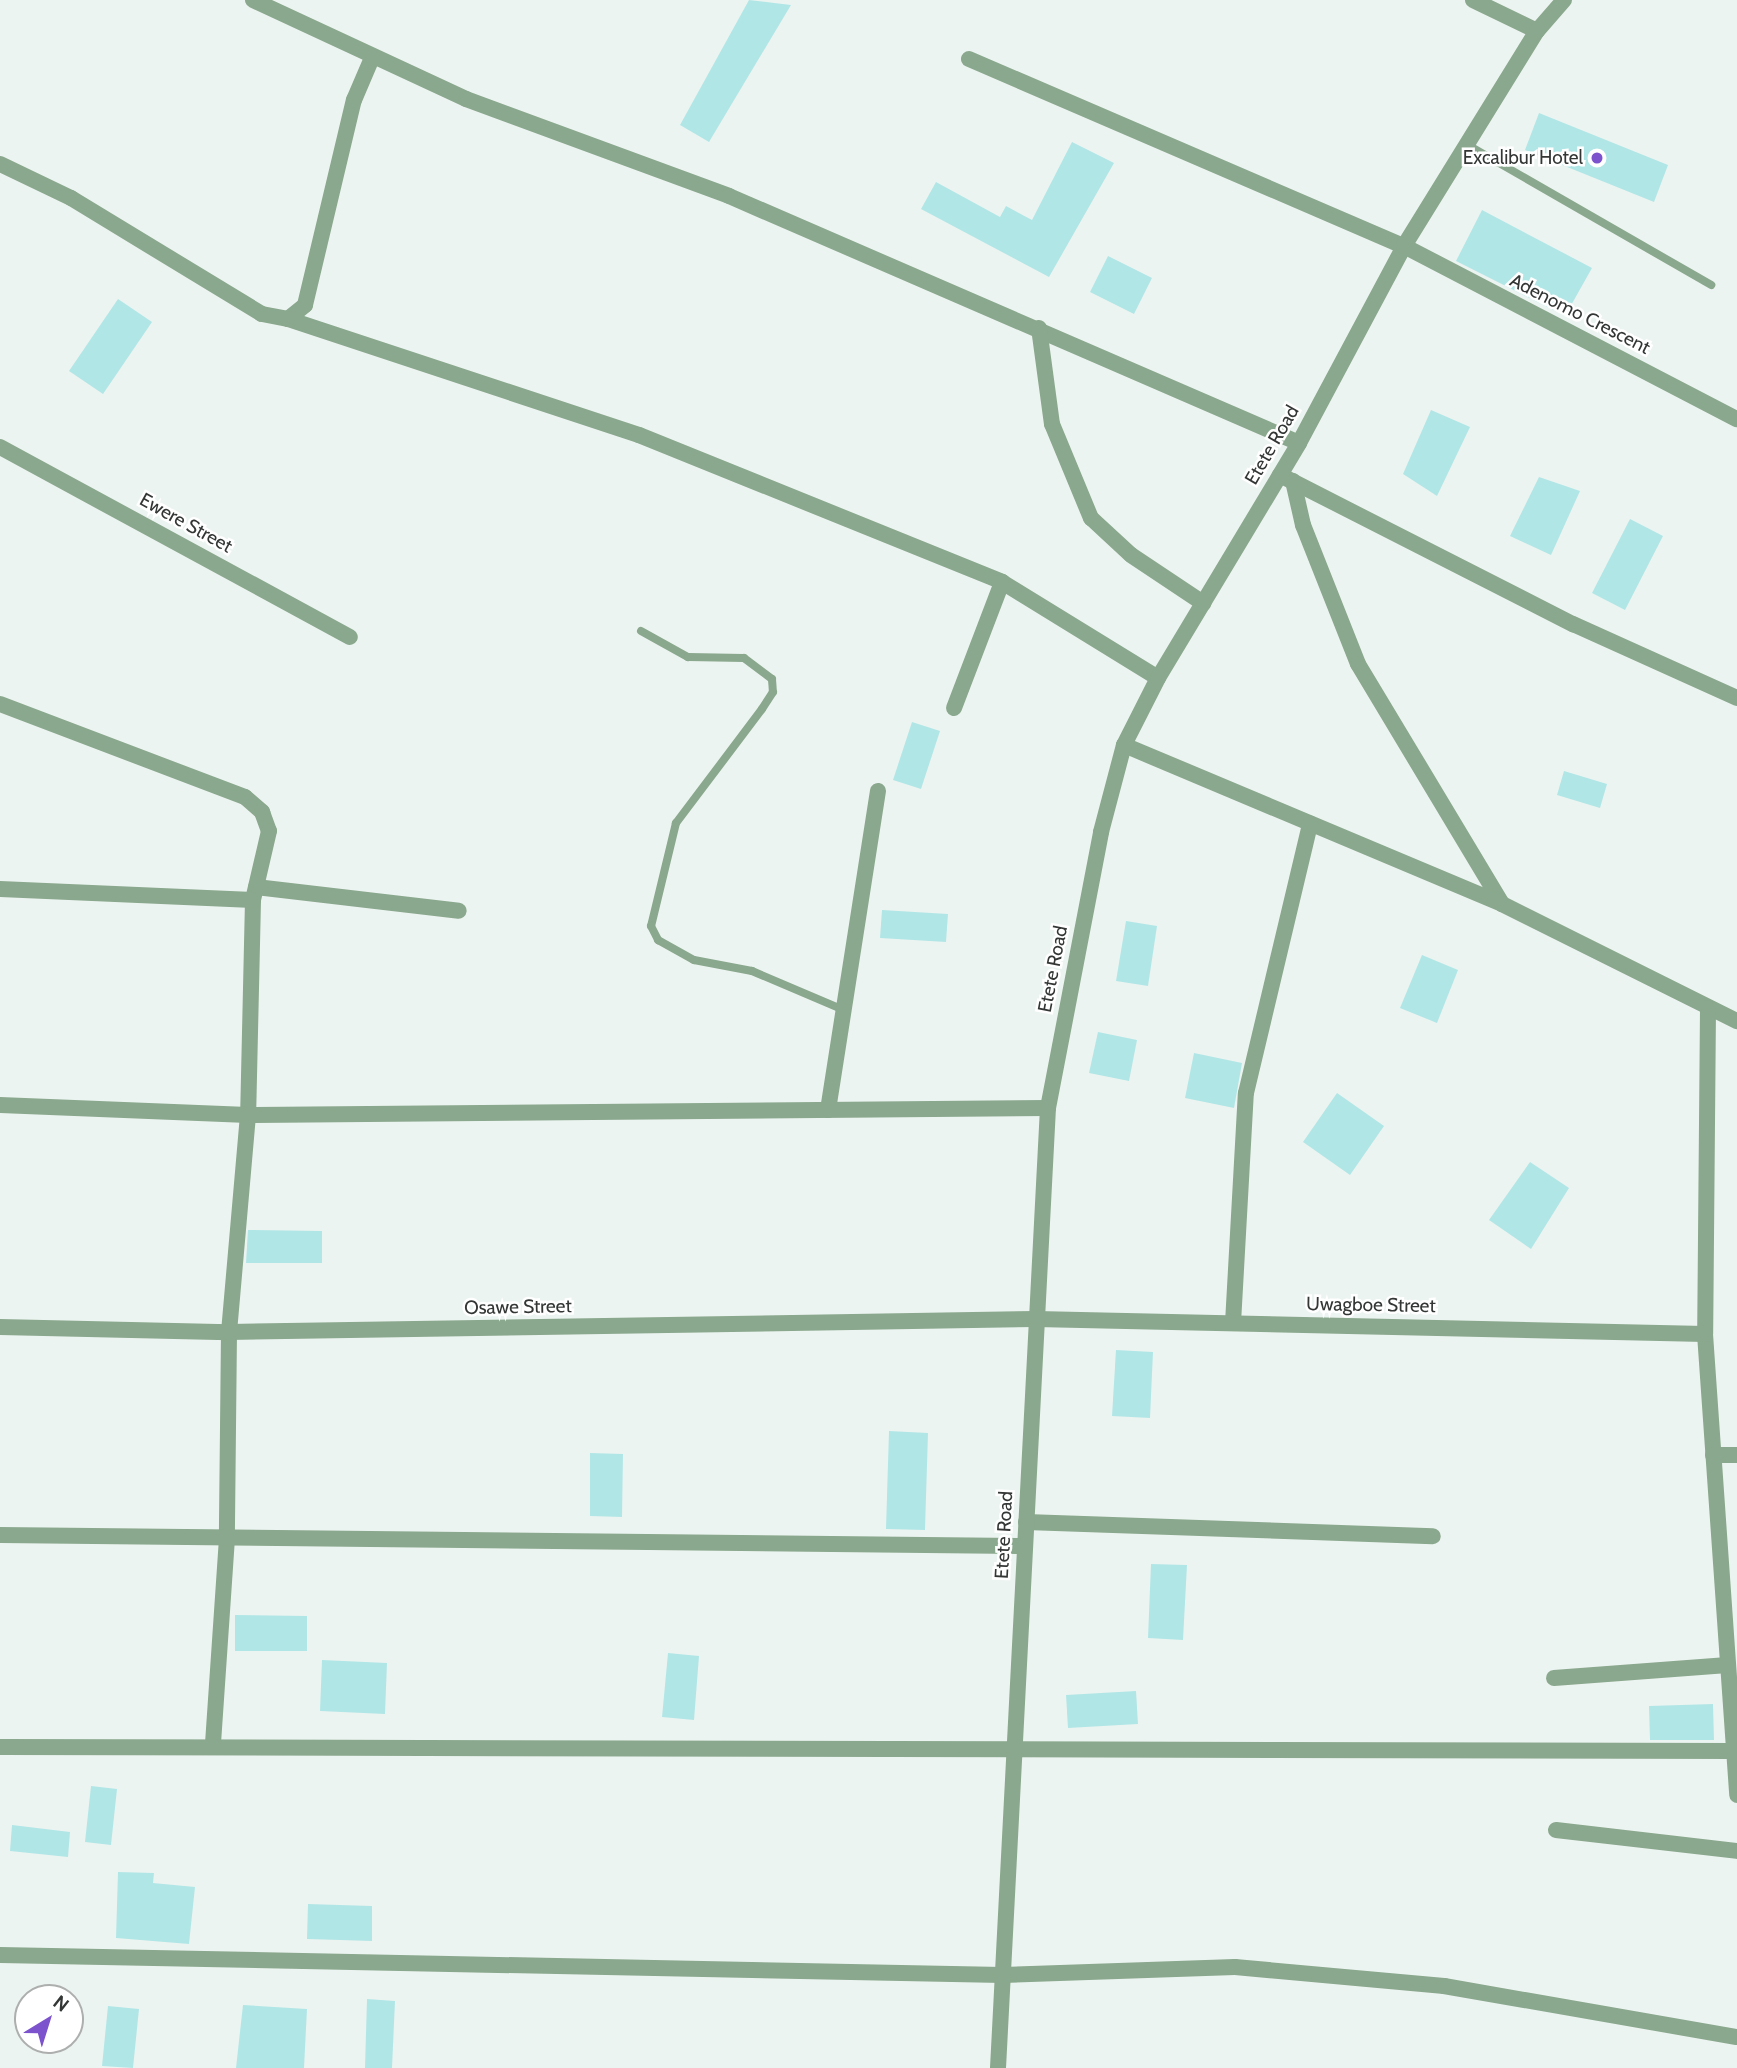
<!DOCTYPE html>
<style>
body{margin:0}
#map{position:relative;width:1737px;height:2068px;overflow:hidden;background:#ecf4f1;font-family:Cabin,sans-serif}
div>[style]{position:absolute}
.building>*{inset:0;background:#b1e6e6}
.service>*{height:8px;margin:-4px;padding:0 4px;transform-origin:4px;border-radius:4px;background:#8aa88d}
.minor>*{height:16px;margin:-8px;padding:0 8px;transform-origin:8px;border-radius:8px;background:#8aa88d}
.dots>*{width:19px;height:19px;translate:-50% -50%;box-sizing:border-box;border:4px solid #fff;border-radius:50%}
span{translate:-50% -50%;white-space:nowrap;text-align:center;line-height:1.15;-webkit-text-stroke:5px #fff;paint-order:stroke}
.poi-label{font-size:19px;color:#333635}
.right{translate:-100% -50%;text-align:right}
.street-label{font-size:19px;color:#333635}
.north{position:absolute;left:14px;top:1984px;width:70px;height:70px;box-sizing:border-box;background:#fff;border:2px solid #adafae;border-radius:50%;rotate:38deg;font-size:19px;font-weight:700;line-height:28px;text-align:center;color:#333635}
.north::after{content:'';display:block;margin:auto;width:24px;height:32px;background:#7c53cc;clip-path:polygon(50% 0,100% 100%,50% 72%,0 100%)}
</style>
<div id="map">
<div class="building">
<div style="clip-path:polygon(749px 0,791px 5px,709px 142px,680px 125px)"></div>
<div style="clip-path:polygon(1539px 113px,1668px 165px,1654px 202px,1525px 150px)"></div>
<div style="clip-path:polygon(1072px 142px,1114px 163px,1049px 277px,921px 209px,936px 182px,1000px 217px,1006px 206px,1032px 220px)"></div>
<div style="clip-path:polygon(1482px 210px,1592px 268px,1565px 316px,1456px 261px)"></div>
<div style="clip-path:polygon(1108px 256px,1152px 278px,1134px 314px,1090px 292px)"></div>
<div style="clip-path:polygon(118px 299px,152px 322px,103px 394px,69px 371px)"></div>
<div style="clip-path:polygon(1431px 410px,1470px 427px,1437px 496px,1403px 474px)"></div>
<div style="clip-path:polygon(1539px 477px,1580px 491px,1551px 555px,1510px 536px)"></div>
<div style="clip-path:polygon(1630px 519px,1663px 536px,1625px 610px,1592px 593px)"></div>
<div style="clip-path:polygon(912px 722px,940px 731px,921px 789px,893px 780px)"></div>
<div style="clip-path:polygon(1564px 771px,1607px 784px,1600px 808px,1557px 795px)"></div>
<div style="clip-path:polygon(882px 910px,948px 914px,946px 942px,880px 938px)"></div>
<div style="clip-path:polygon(1126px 921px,1157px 926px,1148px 986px,1116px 981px)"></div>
<div style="clip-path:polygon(1422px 955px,1458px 970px,1437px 1023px,1400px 1008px)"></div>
<div style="clip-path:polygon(1098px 1032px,1137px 1040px,1129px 1081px,1089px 1073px)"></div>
<div style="clip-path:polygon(1194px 1053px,1242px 1063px,1234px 1108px,1185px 1098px)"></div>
<div style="clip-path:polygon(1337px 1093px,1384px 1126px,1350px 1175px,1303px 1142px)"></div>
<div style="clip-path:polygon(1530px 1162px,1569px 1188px,1531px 1249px,1489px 1220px)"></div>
<div style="clip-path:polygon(248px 1230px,322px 1231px,322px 1263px,246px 1263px)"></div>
<div style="clip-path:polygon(1116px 1350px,1153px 1352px,1150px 1418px,1112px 1416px)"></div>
<div style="clip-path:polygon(889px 1431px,928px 1433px,925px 1530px,886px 1529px)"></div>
<div style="clip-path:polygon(590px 1453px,623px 1454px,622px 1517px,590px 1516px)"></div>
<div style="clip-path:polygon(1151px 1564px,1187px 1565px,1183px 1640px,1148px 1638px)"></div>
<div style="clip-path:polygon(235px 1615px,307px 1616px,307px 1651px,235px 1651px)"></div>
<div style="clip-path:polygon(668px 1653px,699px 1656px,694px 1720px,662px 1717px)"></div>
<div style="clip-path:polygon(322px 1660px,387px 1663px,385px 1714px,320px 1711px)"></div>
<div style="clip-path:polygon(1136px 1691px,1138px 1724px,1068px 1728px,1066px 1695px)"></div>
<div style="clip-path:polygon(1713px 1704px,1714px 1740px,1650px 1740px,1649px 1706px)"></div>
<div style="clip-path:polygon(91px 1786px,117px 1789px,111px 1845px,85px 1842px)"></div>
<div style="clip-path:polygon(12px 1825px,70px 1832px,68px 1857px,10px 1851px)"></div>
<div style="clip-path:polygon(118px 1872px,154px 1873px,153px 1883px,195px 1887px,189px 1944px,116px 1938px)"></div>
<div style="clip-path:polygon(308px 1904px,372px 1906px,372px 1941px,307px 1939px)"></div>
<div style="clip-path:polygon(367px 1999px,395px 2001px,392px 2068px,365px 2068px)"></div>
<div style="clip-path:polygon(243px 2005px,307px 2009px,304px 2068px,236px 2068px)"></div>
<div style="clip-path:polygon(108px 2006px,139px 2009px,133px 2068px,102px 2066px)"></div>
</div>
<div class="service">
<div style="left:1466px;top:144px;width:283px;rotate:29.9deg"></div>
<div style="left:641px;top:631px;width:54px;rotate:29deg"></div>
<div style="left:688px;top:657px;width:56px;rotate:1deg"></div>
<div style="left:744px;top:658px;width:35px;rotate:37deg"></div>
<div style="left:772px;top:679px;width:13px;rotate:86deg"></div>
<div style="left:773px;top:692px;width:20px;rotate:123deg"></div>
<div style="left:762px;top:709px;width:143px;rotate:127deg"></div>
<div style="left:676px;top:823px;width:106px;rotate:103.6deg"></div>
<div style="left:651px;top:926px;width:16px;rotate:63deg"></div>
<div style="left:658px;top:940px;width:41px;rotate:29.1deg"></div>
<div style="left:694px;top:960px;width:59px;rotate:10.7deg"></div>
<div style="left:752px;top:971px;width:100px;rotate:23deg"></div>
</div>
<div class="minor">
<div style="left:253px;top:0;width:235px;rotate:24.9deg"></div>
<div style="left:466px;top:99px;width:280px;rotate:20.2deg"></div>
<div style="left:729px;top:196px;width:621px;rotate:23.43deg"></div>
<div style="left:1473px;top:0;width:71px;rotate:25.8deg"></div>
<div style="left:969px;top:59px;width:473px;rotate:23.3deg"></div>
<div style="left:1404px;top:246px;width:375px;rotate:27.5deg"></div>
<div style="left:0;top:164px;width:79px;rotate:25.6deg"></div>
<div style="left:71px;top:198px;width:223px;rotate:31.3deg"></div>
<div style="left:262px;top:314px;width:26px;rotate:11deg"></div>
<div style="left:288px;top:319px;width:22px;rotate:-39deg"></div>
<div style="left:305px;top:305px;width:211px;rotate:-76.6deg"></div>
<div style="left:354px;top:100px;width:46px;rotate:-66.8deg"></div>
<div style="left:288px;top:319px;width:370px;rotate:18.3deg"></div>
<div style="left:639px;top:435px;width:392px;rotate:22deg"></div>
<div style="left:1002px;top:582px;width:183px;rotate:31.6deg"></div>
<div style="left:1039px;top:328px;width:97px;rotate:82.3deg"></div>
<div style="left:1052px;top:424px;width:102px;rotate:67.5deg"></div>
<div style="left:1091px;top:518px;width:54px;rotate:42.8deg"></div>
<div style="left:1131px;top:555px;width:87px;rotate:33.7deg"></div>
<div style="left:0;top:447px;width:398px;rotate:28.5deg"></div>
<div style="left:1280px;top:475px;width:329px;rotate:27deg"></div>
<div style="left:1573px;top:624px;width:180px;rotate:24.3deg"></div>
<div style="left:1293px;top:481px;width:45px;rotate:77.2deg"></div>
<div style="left:1303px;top:525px;width:149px;rotate:68.4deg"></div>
<div style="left:1358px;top:664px;width:280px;rotate:59deg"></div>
<div style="left:0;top:704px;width:262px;rotate:20.8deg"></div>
<div style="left:245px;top:797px;width:23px;rotate:41deg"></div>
<div style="left:262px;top:812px;width:20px;rotate:70deg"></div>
<div style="left:269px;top:831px;width:71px;rotate:103.1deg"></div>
<div style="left:253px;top:900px;width:215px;rotate:91.3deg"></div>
<div style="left:248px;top:1115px;width:218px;rotate:95deg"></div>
<div style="left:229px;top:1332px;width:206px;rotate:90.6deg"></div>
<div style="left:227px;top:1538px;width:207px;rotate:93.9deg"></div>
<div style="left:954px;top:708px;width:135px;rotate:-69.1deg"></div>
<div style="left:1124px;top:745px;width:410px;rotate:22.8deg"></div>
<div style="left:1502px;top:904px;width:263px;rotate:26.5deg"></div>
<div style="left:256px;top:887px;width:204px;rotate:6.7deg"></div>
<div style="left:0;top:889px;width:253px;rotate:2.5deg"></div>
<div style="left:1708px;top:1008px;width:326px;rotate:90.5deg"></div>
<div style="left:1705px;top:1334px;width:462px;rotate:86deg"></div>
<div style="left:0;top:1105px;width:248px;rotate:2.3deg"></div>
<div style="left:248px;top:1115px;width:800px;rotate:-0.5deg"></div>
<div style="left:828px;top:1110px;width:323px;rotate:-81.1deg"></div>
<div style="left:1233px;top:1323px;width:230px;rotate:-86.8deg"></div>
<div style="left:1246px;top:1093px;width:277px;rotate:-76.6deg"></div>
<div style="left:0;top:1327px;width:229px;rotate:1.3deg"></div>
<div style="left:229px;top:1332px;width:807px;rotate:-0.92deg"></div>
<div style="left:1036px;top:1319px;width:669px;rotate:1.28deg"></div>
<div style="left:1713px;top:1455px;width:24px"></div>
<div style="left:1026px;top:1522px;width:407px;rotate:2deg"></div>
<div style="left:0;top:1535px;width:1024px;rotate:0.62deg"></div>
<div style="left:1554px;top:1678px;width:174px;rotate:-4.3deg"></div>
<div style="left:0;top:1747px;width:1734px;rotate:0.13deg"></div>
<div style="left:1556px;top:1830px;width:182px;rotate:6.6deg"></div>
<div style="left:0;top:1955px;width:1003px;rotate:1.14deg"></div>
<div style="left:1003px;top:1975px;width:232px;rotate:-2deg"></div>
<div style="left:1235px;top:1967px;width:210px;rotate:5.2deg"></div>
<div style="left:1444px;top:1986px;width:297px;rotate:9.9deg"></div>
<div style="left:998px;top:2068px;width:961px;rotate:-87.02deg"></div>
<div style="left:1048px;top:1108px;width:281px;rotate:-79.1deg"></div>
<div style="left:1101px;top:832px;width:90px;rotate:-75.2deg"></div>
<div style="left:1124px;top:745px;width:75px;rotate:-63.1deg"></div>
<div style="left:1158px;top:678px;width:274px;rotate:-59deg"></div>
<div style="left:1299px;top:443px;width:223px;rotate:-61.9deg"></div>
<div style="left:1404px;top:246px;width:253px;rotate:-58.3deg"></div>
<div style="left:1537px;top:31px;width:41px;rotate:-48.9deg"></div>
</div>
<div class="dots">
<div style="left:1597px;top:158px;background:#7c53cc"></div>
</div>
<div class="poi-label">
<span class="right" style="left:1583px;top:158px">Excalibur Hotel</span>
</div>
<div class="street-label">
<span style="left:1580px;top:314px;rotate:27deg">Adenomo Crescent</span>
<span style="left:1272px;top:445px;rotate:-60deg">Etete Road</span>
<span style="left:186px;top:523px;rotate:29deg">Ewere Street</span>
<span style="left:1053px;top:969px;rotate:-79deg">Etete Road</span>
<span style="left:1371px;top:1305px;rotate:1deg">Uwagboe Street</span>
<span style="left:518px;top:1307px;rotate:-1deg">Osawe Street</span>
<span style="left:1004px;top:1535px;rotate:-87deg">Etete Road</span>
</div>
<div class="north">N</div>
</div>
